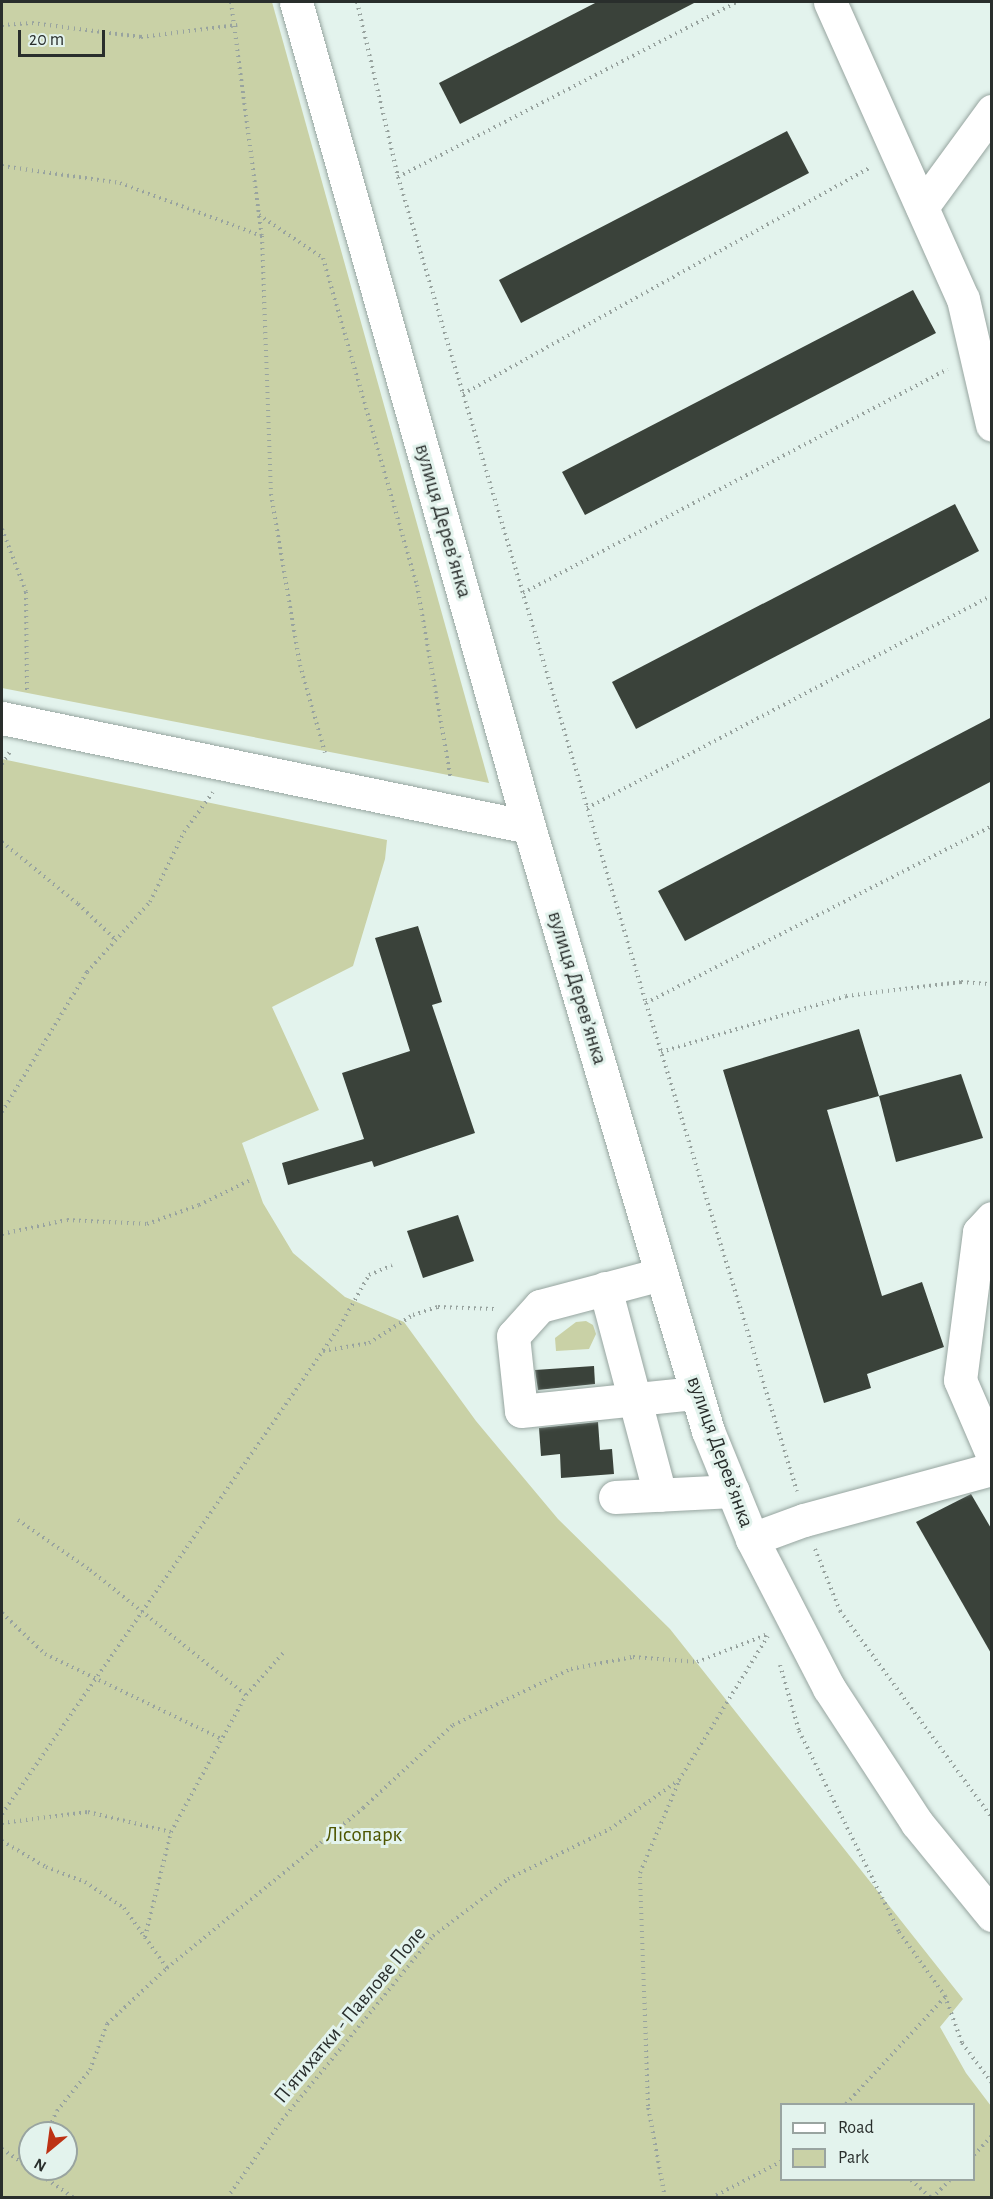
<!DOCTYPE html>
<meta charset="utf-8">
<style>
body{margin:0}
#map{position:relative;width:993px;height:2199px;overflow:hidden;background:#e3f3ed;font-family:"Alegreya Sans",sans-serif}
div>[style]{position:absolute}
.green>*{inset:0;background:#c9d1a6}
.building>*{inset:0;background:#3a423a}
.path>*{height:4px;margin-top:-2px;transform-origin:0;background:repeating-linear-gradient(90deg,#98a39f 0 1.5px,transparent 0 6px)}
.roads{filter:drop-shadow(0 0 2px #97a5a0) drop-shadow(0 0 2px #97a5a0)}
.minor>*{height:33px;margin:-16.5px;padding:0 16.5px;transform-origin:16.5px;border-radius:16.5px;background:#fff}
.major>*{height:33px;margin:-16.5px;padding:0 16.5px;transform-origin:16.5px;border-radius:16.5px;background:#fff}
span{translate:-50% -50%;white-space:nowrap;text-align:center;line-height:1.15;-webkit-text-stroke:6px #e3f3ed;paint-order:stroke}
.street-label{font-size:21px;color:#292e2c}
.park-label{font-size:21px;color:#4e5601}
.frame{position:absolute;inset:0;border:3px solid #292e2c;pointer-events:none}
.legend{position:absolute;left:780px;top:2103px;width:195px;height:78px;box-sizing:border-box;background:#e3f3ed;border:2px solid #99a4a0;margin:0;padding:8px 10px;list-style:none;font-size:18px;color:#292e2c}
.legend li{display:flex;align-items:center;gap:12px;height:30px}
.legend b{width:30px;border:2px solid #99a4a0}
.north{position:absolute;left:18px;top:2121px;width:60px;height:60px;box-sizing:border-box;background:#e3f3ed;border:2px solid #99a4a0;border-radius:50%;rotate:209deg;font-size:16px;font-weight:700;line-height:24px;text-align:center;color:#292e2c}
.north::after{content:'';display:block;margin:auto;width:21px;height:27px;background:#bd3214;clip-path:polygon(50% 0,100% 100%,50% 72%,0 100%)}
.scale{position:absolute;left:18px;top:30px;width:87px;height:27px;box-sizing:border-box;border:3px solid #292e2c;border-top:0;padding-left:8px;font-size:18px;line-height:21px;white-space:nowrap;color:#292e2c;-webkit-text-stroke:4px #e3f3ed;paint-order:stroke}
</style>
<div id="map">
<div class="green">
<div style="clip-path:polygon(2px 2px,272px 2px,489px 783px,2px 688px)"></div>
<div style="clip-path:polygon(evenodd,2px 759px,387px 840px,385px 859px,353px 966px,272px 1007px,319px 1110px,242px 1143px,263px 1203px,293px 1253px,345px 1297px,404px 1322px,476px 1421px,558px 1519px,670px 1629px,963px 1999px,940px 2027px,966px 2073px,991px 2106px,991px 2197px,2px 2197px,2px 759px,782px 2104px,974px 2104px,974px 2180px,782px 2180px,782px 2104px,2px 759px,30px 2133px,66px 2133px,66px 2169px,30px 2169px,30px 2133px)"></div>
<div style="clip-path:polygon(586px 1321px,593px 1325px,596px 1334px,589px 1349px,556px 1351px,555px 1338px,576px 1322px)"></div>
</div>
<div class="building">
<div style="clip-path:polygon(597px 2px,696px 2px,460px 124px,439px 83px)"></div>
<div style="clip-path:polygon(787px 131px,809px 173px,521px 323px,499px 280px)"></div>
<div style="clip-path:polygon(913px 290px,936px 333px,585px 515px,562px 472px)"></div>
<div style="clip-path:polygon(955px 504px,979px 551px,636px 729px,612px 682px)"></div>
<div style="clip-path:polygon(992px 717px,992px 781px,685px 941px,658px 891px)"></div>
<div style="clip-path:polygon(418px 926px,442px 1002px,432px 1005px,475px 1133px,374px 1167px,372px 1161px,288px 1185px,282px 1163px,364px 1139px,342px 1073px,410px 1051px,375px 938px)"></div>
<div style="clip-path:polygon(859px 1029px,879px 1096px,827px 1110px,882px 1296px,922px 1282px,944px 1347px,867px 1374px,871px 1388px,824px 1403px,723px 1070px)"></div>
<div style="clip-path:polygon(961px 1074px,983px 1138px,896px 1162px,879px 1096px)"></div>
<div style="clip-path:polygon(458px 1215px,474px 1261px,423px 1278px,407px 1231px)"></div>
<div style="clip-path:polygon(594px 1366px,595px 1384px,538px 1390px,535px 1370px)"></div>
<div style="clip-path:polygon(598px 1422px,600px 1450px,612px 1449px,614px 1474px,561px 1478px,560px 1454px,541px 1456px,539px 1428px)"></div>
<div style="clip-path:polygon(971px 1494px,992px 1530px,992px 1655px,916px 1522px)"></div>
</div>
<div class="path">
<div style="left:231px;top:2px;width:236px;rotate:82.5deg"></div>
<div style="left:357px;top:2px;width:180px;rotate:76.8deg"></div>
<div style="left:398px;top:177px;width:862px;rotate:73.29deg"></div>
<div style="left:646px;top:1003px;width:511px;rotate:72.81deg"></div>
<div style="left:2px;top:25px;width:30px;rotate:-4deg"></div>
<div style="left:32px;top:23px;width:110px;rotate:7.3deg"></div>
<div style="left:141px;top:37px;width:97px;rotate:-7.1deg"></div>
<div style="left:2px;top:166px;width:119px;rotate:8.2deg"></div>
<div style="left:120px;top:183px;width:152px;rotate:20.5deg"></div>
<div style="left:262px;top:236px;width:258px;rotate:88deg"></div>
<div style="left:271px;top:494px;width:173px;rotate:80.4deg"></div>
<div style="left:300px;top:665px;width:91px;rotate:74.1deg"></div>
<div style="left:398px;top:177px;width:382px;rotate:-27.3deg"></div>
<div style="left:259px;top:215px;width:77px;rotate:33.9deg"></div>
<div style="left:323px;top:258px;width:340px;rotate:74deg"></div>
<div style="left:417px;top:585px;width:197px;rotate:80.1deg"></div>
<div style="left:463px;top:394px;width:467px;rotate:-29.1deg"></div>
<div style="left:2px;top:529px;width:67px;rotate:69.1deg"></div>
<div style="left:26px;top:592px;width:102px;rotate:89.4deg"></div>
<div style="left:523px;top:593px;width:480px;rotate:-27.8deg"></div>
<div style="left:2px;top:764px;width:17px;rotate:-57deg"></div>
<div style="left:587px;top:808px;width:458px;rotate:-27.7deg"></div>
<div style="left:2px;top:842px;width:98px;rotate:39.2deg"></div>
<div style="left:78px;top:904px;width:52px;rotate:43.5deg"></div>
<div style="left:646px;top:1003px;width:389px;rotate:-27.1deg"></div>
<div style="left:661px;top:1052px;width:193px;rotate:-16.8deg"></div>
<div style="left:846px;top:996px;width:116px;rotate:-6.9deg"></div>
<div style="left:961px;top:982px;width:31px;rotate:4deg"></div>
<div style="left:2px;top:1112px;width:164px;rotate:-58.7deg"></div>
<div style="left:87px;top:972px;width:94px;rotate:-48deg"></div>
<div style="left:150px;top:902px;width:78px;rotate:-64.1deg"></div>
<div style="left:184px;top:832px;width:49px;rotate:-54.1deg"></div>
<div style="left:2px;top:1234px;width:66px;rotate:-12.2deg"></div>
<div style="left:67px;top:1220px;width:80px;rotate:2.9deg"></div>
<div style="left:147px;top:1224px;width:55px;rotate:-20.1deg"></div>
<div style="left:199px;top:1205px;width:57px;rotate:-26.1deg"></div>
<div style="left:323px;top:1351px;width:47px;rotate:-9.9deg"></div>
<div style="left:369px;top:1343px;width:52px;rotate:-32.5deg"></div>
<div style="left:413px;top:1315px;width:26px;rotate:-18deg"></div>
<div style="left:438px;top:1307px;width:56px;rotate:2deg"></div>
<div style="left:18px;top:1520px;width:88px;rotate:34.8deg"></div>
<div style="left:90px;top:1570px;width:200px;rotate:38.7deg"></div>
<div style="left:815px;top:1549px;width:67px;rotate:68deg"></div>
<div style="left:840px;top:1611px;width:257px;rotate:53.7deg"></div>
<div style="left:2px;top:1613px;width:59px;rotate:43.6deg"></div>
<div style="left:45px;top:1654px;width:196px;rotate:25.7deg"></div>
<div style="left:780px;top:1665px;width:69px;rotate:73.9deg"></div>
<div style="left:799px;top:1731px;width:225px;rotate:63.5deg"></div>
<div style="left:899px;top:1932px;width:79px;rotate:54.3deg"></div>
<div style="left:945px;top:1996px;width:50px;rotate:70.1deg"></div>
<div style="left:962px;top:2043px;width:50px;rotate:53.1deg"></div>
<div style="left:2px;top:1814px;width:594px;rotate:-55.29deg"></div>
<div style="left:340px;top:1326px;width:59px;rotate:-60.4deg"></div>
<div style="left:369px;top:1275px;width:25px;rotate:-23deg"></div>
<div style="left:2px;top:1823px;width:87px;rotate:-7.3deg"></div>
<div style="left:88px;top:1812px;width:85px;rotate:13.5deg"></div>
<div style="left:2px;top:1841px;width:51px;rotate:30.6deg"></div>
<div style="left:46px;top:1867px;width:42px;rotate:21deg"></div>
<div style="left:85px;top:1882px;width:47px;rotate:33.7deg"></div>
<div style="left:124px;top:1908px;width:74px;rotate:54.4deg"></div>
<div style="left:145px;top:1937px;width:108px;rotate:-76.1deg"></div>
<div style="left:171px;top:1832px;width:156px;rotate:-61.3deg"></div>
<div style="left:246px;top:1695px;width:56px;rotate:-48.6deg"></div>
<div style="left:846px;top:2104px;width:146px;rotate:-47.2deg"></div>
<div style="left:47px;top:2133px;width:24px;rotate:-66deg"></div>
<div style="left:57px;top:2111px;width:53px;rotate:-51.2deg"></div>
<div style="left:90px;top:2070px;width:49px;rotate:-69.7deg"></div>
<div style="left:107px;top:2024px;width:82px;rotate:-43deg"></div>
<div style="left:167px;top:1968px;width:253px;rotate:-39.2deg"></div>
<div style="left:363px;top:1808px;width:122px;rotate:-42.7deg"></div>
<div style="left:453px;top:1725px;width:131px;rotate:-25.4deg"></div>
<div style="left:571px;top:1669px;width:63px;rotate:-11deg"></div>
<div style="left:633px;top:1657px;width:64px;rotate:4.5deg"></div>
<div style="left:697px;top:1662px;width:76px;rotate:-21.5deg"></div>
<div style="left:2px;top:2149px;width:34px;rotate:34deg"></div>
<div style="left:974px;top:2155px;width:26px;rotate:-47deg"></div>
<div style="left:32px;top:2169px;width:51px;rotate:34.6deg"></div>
<div style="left:911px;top:2180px;width:27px;rotate:42deg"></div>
<div style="left:227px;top:2198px;width:95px;rotate:-54.8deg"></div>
<div style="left:282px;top:2120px;width:238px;rotate:-50.6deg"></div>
<div style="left:433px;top:1936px;width:94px;rotate:-37.2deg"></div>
<div style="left:508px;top:1879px;width:114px;rotate:-26.1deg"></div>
<div style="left:610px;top:1829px;width:85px;rotate:-35.4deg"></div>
<div style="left:679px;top:1780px;width:169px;rotate:-58.3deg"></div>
<div style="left:665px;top:2198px;width:94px;rotate:-100.5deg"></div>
<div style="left:648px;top:2106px;width:233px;rotate:-92deg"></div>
<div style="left:640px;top:1873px;width:100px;rotate:-67deg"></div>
<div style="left:711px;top:2198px;width:80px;rotate:-27.5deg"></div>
<div style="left:932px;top:2198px;width:25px;rotate:-45deg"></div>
</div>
<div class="roads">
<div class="minor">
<div style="left:830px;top:2px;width:325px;rotate:65.9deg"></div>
<div style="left:963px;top:299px;width:129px;rotate:77deg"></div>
<div style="left:922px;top:207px;width:119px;rotate:-53.9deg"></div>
<div style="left:2px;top:718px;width:538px;rotate:11.69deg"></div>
<div style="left:992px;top:1218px;width:19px;rotate:133deg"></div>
<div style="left:979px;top:1232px;width:149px;rotate:97.3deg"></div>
<div style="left:960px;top:1380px;width:81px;rotate:66.6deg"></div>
<div style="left:661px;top:1274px;width:125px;rotate:165.2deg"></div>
<div style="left:540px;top:1306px;width:40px;rotate:132deg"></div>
<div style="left:513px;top:1336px;width:75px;rotate:83.9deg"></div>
<div style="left:521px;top:1411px;width:176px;rotate:-5.9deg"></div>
<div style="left:605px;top:1288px;width:214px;rotate:75.1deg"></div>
<div style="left:615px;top:1497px;width:118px;rotate:-2.9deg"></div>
<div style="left:752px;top:1539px;width:55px;rotate:-20.1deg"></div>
<div style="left:804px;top:1520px;width:195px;rotate:-15.2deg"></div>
</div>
<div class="major">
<div style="left:296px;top:2px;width:857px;rotate:74.23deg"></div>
<div style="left:529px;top:827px;width:630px;rotate:73.49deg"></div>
<div style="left:708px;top:1431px;width:117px;rotate:67.8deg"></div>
<div style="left:752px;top:1539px;width:168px;rotate:62.7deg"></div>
<div style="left:829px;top:1688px;width:161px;rotate:56.9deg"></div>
<div style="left:917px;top:1823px;width:119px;rotate:50.8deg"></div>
</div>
</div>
<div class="street-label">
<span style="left:443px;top:521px;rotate:74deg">вулиця Дерев’янка</span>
<span style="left:577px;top:988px;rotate:73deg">вулиця Дерев’янка</span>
<span style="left:720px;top:1452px;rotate:70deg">вулиця Дерев’янка</span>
<span style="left:350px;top:2015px;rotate:-50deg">П'ятихатки - Павлове Поле</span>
</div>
<div class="park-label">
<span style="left:364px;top:1835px">Лісопарк</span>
</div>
<div class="frame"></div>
<ul class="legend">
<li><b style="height:8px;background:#fff"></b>Road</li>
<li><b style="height:16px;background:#c9d1a6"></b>Park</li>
</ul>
<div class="north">N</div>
<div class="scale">20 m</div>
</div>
